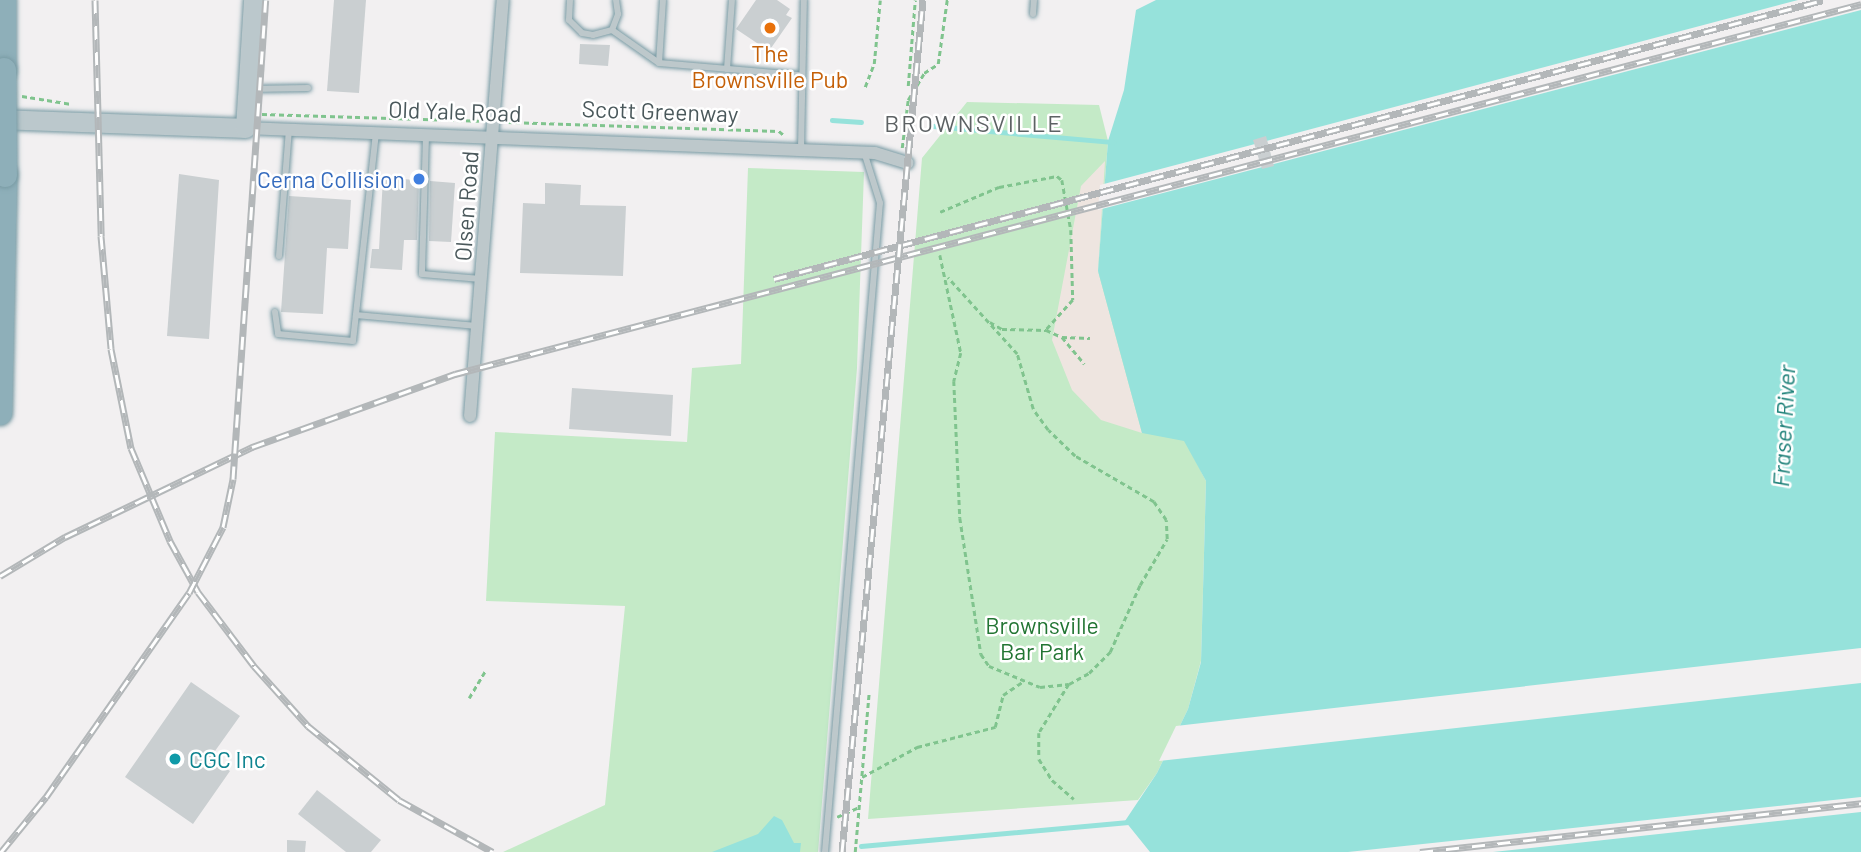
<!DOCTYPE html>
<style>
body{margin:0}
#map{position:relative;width:1861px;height:852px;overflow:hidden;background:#f2f0f1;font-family:Barlow,sans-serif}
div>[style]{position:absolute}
.green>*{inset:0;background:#c4eac7}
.sand>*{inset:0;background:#eee5e0}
.water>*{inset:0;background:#96e2db}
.pier>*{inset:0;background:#f2f0f1}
.stream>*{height:4.5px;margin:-2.25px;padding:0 2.25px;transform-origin:2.25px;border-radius:2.25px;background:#96e2db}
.building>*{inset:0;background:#cacfd1}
.path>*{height:2.5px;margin-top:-1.25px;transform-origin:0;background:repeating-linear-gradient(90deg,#80c48e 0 5px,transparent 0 8.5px)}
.roads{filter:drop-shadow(0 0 2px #799ba4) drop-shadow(0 0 2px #799ba4)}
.lane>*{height:6px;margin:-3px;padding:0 3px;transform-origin:3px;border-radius:3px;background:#bdc8cb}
.street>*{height:12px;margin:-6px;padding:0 6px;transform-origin:6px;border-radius:6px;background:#bdc8cb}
.secondary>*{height:19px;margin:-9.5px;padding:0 9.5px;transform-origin:9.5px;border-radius:9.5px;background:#bbc8cc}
.highway>*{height:24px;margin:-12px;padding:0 12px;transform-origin:12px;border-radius:12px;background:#8eafb9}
.rail>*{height:7px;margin-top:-3.5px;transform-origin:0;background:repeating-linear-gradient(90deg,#fff 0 13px,#b3b7b9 0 26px);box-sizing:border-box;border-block:2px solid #b3b7b9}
.bridges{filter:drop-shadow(0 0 2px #799ba4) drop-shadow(0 0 2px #799ba4)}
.highway-bridge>*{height:24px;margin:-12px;padding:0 12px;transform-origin:12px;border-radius:12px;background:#8eafb9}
.dots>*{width:19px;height:19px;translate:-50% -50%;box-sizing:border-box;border:4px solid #fff;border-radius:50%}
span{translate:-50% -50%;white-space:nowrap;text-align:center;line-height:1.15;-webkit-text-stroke:5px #fff;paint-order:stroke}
.food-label{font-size:23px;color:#c56008}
.street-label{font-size:23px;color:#4a585b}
.shop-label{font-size:23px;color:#366cbe}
.right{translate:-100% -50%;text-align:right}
.park-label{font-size:23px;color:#227533}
.culture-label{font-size:23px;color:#0d838f}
.left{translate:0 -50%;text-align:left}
.neighbourhood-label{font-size:24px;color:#5d6264;letter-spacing:2px}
.water-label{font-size:24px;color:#1b7f77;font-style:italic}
</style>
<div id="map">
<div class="green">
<div style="clip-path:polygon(967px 102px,1099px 105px,1108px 141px,1098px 271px,1206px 481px,1201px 661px,1188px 709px,1157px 773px,1138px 800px,868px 819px,922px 158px)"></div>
<div style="clip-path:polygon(748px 168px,864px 172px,857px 368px,818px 852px,503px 852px,605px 805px,625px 606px,486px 601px,495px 432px,687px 442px,692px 368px,741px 364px)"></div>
</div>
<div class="sand">
<div style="clip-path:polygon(1105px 161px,1098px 271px,1142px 433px,1101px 420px,1072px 390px,1052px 340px,1081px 186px)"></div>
</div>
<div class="water">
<div style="clip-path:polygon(1156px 0,1861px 0,1861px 852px,1150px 852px,1125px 821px,1157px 773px,1188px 709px,1201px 662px,1206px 481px,1184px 441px,1142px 433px,1098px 271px,1108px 141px,1124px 90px,1136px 10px)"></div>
<div style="clip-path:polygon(774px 816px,782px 820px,794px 843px,801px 843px,800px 852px,712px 852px,758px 834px)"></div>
</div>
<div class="pier">
<div style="clip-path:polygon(1798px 0,1861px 0,1861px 10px,1098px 210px,1100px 185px)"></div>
<div style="clip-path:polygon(1861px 648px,1861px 683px,1159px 761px,1176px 726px)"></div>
<div style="clip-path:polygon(1861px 797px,1861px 812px,1493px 852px,1348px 852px)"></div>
</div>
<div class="stream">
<div style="left:832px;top:120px;width:29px;rotate:4deg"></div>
<div style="left:933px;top:126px;width:181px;rotate:5.1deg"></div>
<div style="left:861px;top:846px;width:271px;rotate:-5.1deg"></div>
</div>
<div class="building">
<div style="clip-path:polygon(334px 0,366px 0,359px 93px,327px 91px)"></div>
<div style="clip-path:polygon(756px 0,777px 0,790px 9px,786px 15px,792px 18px,769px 51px,736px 29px)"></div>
<div style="clip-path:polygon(580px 44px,610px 45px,608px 66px,579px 64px)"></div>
<div style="clip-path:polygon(1266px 136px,1274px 166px,1262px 169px,1253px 140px)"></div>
<div style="clip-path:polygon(179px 174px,219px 180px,209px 339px,167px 336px)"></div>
<div style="clip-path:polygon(383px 178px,419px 180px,417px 240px,404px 240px,402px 270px,370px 268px,372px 249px,379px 249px)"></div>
<div style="clip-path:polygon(430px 181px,455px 183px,451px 242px,429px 241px)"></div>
<div style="clip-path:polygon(545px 183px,581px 185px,580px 205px,626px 206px,623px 276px,520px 273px,523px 203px,545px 204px)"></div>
<div style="clip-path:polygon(289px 196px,351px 200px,348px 249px,327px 248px,323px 314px,281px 312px)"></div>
<div style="clip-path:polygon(572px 388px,673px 395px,671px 436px,569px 429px)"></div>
<div style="clip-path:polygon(191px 682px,240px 716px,210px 758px,230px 771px,193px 824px,125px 777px)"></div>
<div style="clip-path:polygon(317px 790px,381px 840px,371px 852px,346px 852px,298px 814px)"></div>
<div style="clip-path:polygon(287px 840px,306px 841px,305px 852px,287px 852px)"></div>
</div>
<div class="path">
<div style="left:908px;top:86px;width:86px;rotate:-85.3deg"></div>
<div style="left:865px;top:87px;width:25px;rotate:-69deg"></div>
<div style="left:874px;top:64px;width:64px;rotate:-84.6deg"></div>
<div style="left:22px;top:96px;width:50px;rotate:9.3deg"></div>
<div style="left:262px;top:114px;width:217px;rotate:1.8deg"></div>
<div style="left:507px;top:122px;width:272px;rotate:1.9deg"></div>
<div style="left:779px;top:131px;width:8px;rotate:40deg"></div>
<div style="left:902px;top:148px;width:48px;rotate:-82.9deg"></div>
<div style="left:908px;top:100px;width:31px;rotate:-59deg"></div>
<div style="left:924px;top:73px;width:17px;rotate:-33deg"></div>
<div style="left:938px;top:64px;width:65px;rotate:-82deg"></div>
<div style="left:940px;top:212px;width:64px;rotate:-23deg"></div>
<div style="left:999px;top:187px;width:59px;rotate:-10.7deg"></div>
<div style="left:1057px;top:176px;width:6px;rotate:39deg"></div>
<div style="left:1062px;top:180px;width:51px;rotate:79.8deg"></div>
<div style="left:1071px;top:230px;width:70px;rotate:88.4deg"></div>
<div style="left:1073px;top:300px;width:40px;rotate:132deg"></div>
<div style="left:940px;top:255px;width:100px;rotate:77.9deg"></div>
<div style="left:961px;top:353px;width:29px;rotate:104deg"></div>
<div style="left:954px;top:381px;width:137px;rotate:87.5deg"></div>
<div style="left:960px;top:518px;width:138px;rotate:81.2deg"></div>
<div style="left:981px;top:654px;width:14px;rotate:56deg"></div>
<div style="left:989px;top:666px;width:55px;rotate:22.4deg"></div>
<div style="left:1040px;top:687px;width:29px;rotate:-6deg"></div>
<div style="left:1069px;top:684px;width:23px;rotate:-29deg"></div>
<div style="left:1089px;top:673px;width:30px;rotate:-45deg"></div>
<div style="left:1110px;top:652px;width:73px;rotate:-65.9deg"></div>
<div style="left:1140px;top:585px;width:53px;rotate:-59.6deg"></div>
<div style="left:1167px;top:539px;width:19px;rotate:-93deg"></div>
<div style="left:1166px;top:520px;width:22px;rotate:-124deg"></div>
<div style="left:1154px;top:502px;width:91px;rotate:-149.8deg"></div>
<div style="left:1075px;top:456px;width:37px;rotate:-136deg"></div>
<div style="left:1048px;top:430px;width:26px;rotate:-126deg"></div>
<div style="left:1033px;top:409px;width:57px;rotate:-106.2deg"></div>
<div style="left:1017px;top:354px;width:103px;rotate:-132.2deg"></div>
<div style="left:990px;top:322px;width:14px;rotate:30deg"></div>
<div style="left:1002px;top:329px;width:44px;rotate:1.3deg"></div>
<div style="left:1046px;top:330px;width:17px;rotate:24deg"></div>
<div style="left:1062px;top:337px;width:35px;rotate:50deg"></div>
<div style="left:1062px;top:337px;width:28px;rotate:2deg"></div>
<div style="left:1069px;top:684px;width:57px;rotate:121.5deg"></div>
<div style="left:1039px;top:733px;width:26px;rotate:90deg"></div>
<div style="left:1039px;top:759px;width:25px;rotate:58deg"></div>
<div style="left:1052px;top:780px;width:29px;rotate:41deg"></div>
<div style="left:469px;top:698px;width:33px;rotate:-59deg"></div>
<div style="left:862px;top:777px;width:63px;rotate:-28.6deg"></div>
<div style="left:917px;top:747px;width:81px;rotate:-14.4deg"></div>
<div style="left:995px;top:727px;width:33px;rotate:-76deg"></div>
<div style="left:1003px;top:695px;width:25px;rotate:-34deg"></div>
<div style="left:837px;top:817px;width:24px;rotate:-24deg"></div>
<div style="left:855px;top:852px;width:161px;rotate:-85deg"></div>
</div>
<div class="roads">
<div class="lane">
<div style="left:570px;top:0;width:20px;rotate:93deg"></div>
<div style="left:569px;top:20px;width:18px;rotate:45deg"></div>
<div style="left:582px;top:33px;width:11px;rotate:10deg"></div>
<div style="left:593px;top:35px;width:20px;rotate:-15deg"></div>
<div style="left:612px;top:30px;width:17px;rotate:-69deg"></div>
<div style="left:618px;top:14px;width:14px;rotate:-98deg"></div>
<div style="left:663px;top:0;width:63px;rotate:93.6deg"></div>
<div style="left:659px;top:63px;width:142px;rotate:4.9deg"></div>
<div style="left:1033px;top:14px;width:14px;rotate:-86deg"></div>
<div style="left:612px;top:30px;width:57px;rotate:35.1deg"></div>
<div style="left:727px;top:69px;width:69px;rotate:-85.9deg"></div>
<div style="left:249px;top:89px;width:59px;rotate:-1deg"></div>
<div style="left:426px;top:136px;width:138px;rotate:91.7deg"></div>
<div style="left:422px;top:274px;width:59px;rotate:4.8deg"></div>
<div style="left:801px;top:150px;width:150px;rotate:-88.9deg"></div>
<div style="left:279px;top:256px;width:126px;rotate:-85.5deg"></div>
<div style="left:275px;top:312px;width:22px;rotate:82deg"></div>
<div style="left:278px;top:334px;width:75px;rotate:5.3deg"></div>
<div style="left:353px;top:341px;width:209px;rotate:-83.7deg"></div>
<div style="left:356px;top:315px;width:121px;rotate:5.2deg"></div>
<div style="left:825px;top:852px;width:651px;rotate:-85.16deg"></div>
<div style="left:880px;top:203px;width:53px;rotate:-107.4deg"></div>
</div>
<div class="street">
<div style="left:245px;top:128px;width:630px;rotate:2.27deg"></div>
<div style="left:875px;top:153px;width:34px;rotate:17deg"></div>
<div style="left:470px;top:416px;width:417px;rotate:-85.5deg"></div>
</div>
<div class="secondary">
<div style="left:0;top:119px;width:245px;rotate:2.1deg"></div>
<div style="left:245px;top:128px;width:128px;rotate:-86.4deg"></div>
</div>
<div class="highway">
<div style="left:4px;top:0;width:70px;rotate:90deg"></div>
<div style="left:0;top:413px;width:238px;rotate:-88.8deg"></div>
</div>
</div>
<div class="rail">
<div style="left:95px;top:0;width:236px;rotate:88.5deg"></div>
<div style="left:101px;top:236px;width:113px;rotate:84.9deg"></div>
<div style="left:111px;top:349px;width:101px;rotate:78.6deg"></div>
<div style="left:131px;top:448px;width:101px;rotate:67.2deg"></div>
<div style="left:170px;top:541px;width:58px;rotate:61.2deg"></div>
<div style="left:198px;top:592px;width:93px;rotate:52.9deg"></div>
<div style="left:254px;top:666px;width:81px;rotate:48deg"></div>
<div style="left:308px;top:726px;width:117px;rotate:39.1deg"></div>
<div style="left:399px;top:800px;width:107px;rotate:29deg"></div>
<div style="left:774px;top:279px;width:1085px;rotate:-14.89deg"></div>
<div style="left:0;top:576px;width:76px;rotate:-31deg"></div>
<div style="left:65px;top:537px;width:208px;rotate:-25.7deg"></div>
<div style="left:252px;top:447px;width:216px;rotate:-19.8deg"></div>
<div style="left:455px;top:374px;width:1454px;rotate:-14.74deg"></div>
<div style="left:1px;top:852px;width:71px;rotate:-50.7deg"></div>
<div style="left:46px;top:797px;width:249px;rotate:-55deg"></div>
<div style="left:189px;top:593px;width:74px;rotate:-62.7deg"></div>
<div style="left:223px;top:527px;width:49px;rotate:-78.2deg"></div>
<div style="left:233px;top:479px;width:480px;rotate:-86.1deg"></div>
<div style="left:842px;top:852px;width:856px;rotate:-84.57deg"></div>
<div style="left:1420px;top:852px;width:444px;rotate:-6.3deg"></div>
</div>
<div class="bridges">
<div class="highway-bridge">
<div style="left:4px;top:70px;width:105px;rotate:89.5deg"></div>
</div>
</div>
<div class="dots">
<div style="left:770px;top:28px;background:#e8710a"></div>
<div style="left:419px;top:179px;background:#3f7fe0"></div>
<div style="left:175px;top:759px;background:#0f9aa8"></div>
</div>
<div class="food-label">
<span style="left:770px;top:66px">The<br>Brownsville Pub</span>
</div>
<div class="street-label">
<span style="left:455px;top:111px;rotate:2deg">Old Yale Road</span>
<span style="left:660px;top:111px;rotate:2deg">Scott Greenway</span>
<span style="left:466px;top:206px;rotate:-86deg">Olsen Road</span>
</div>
<div class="shop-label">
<span class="right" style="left:405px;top:179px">Cerna Collision</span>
</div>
<div class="park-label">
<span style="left:1042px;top:638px">Brownsville<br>Bar Park</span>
</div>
<div class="culture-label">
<span class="left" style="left:189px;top:759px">CGC Inc</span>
</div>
<div class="neighbourhood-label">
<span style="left:974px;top:123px">BROWNSVILLE</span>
</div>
<div class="water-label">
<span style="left:1783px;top:426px;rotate:-87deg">Fraser River</span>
</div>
</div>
